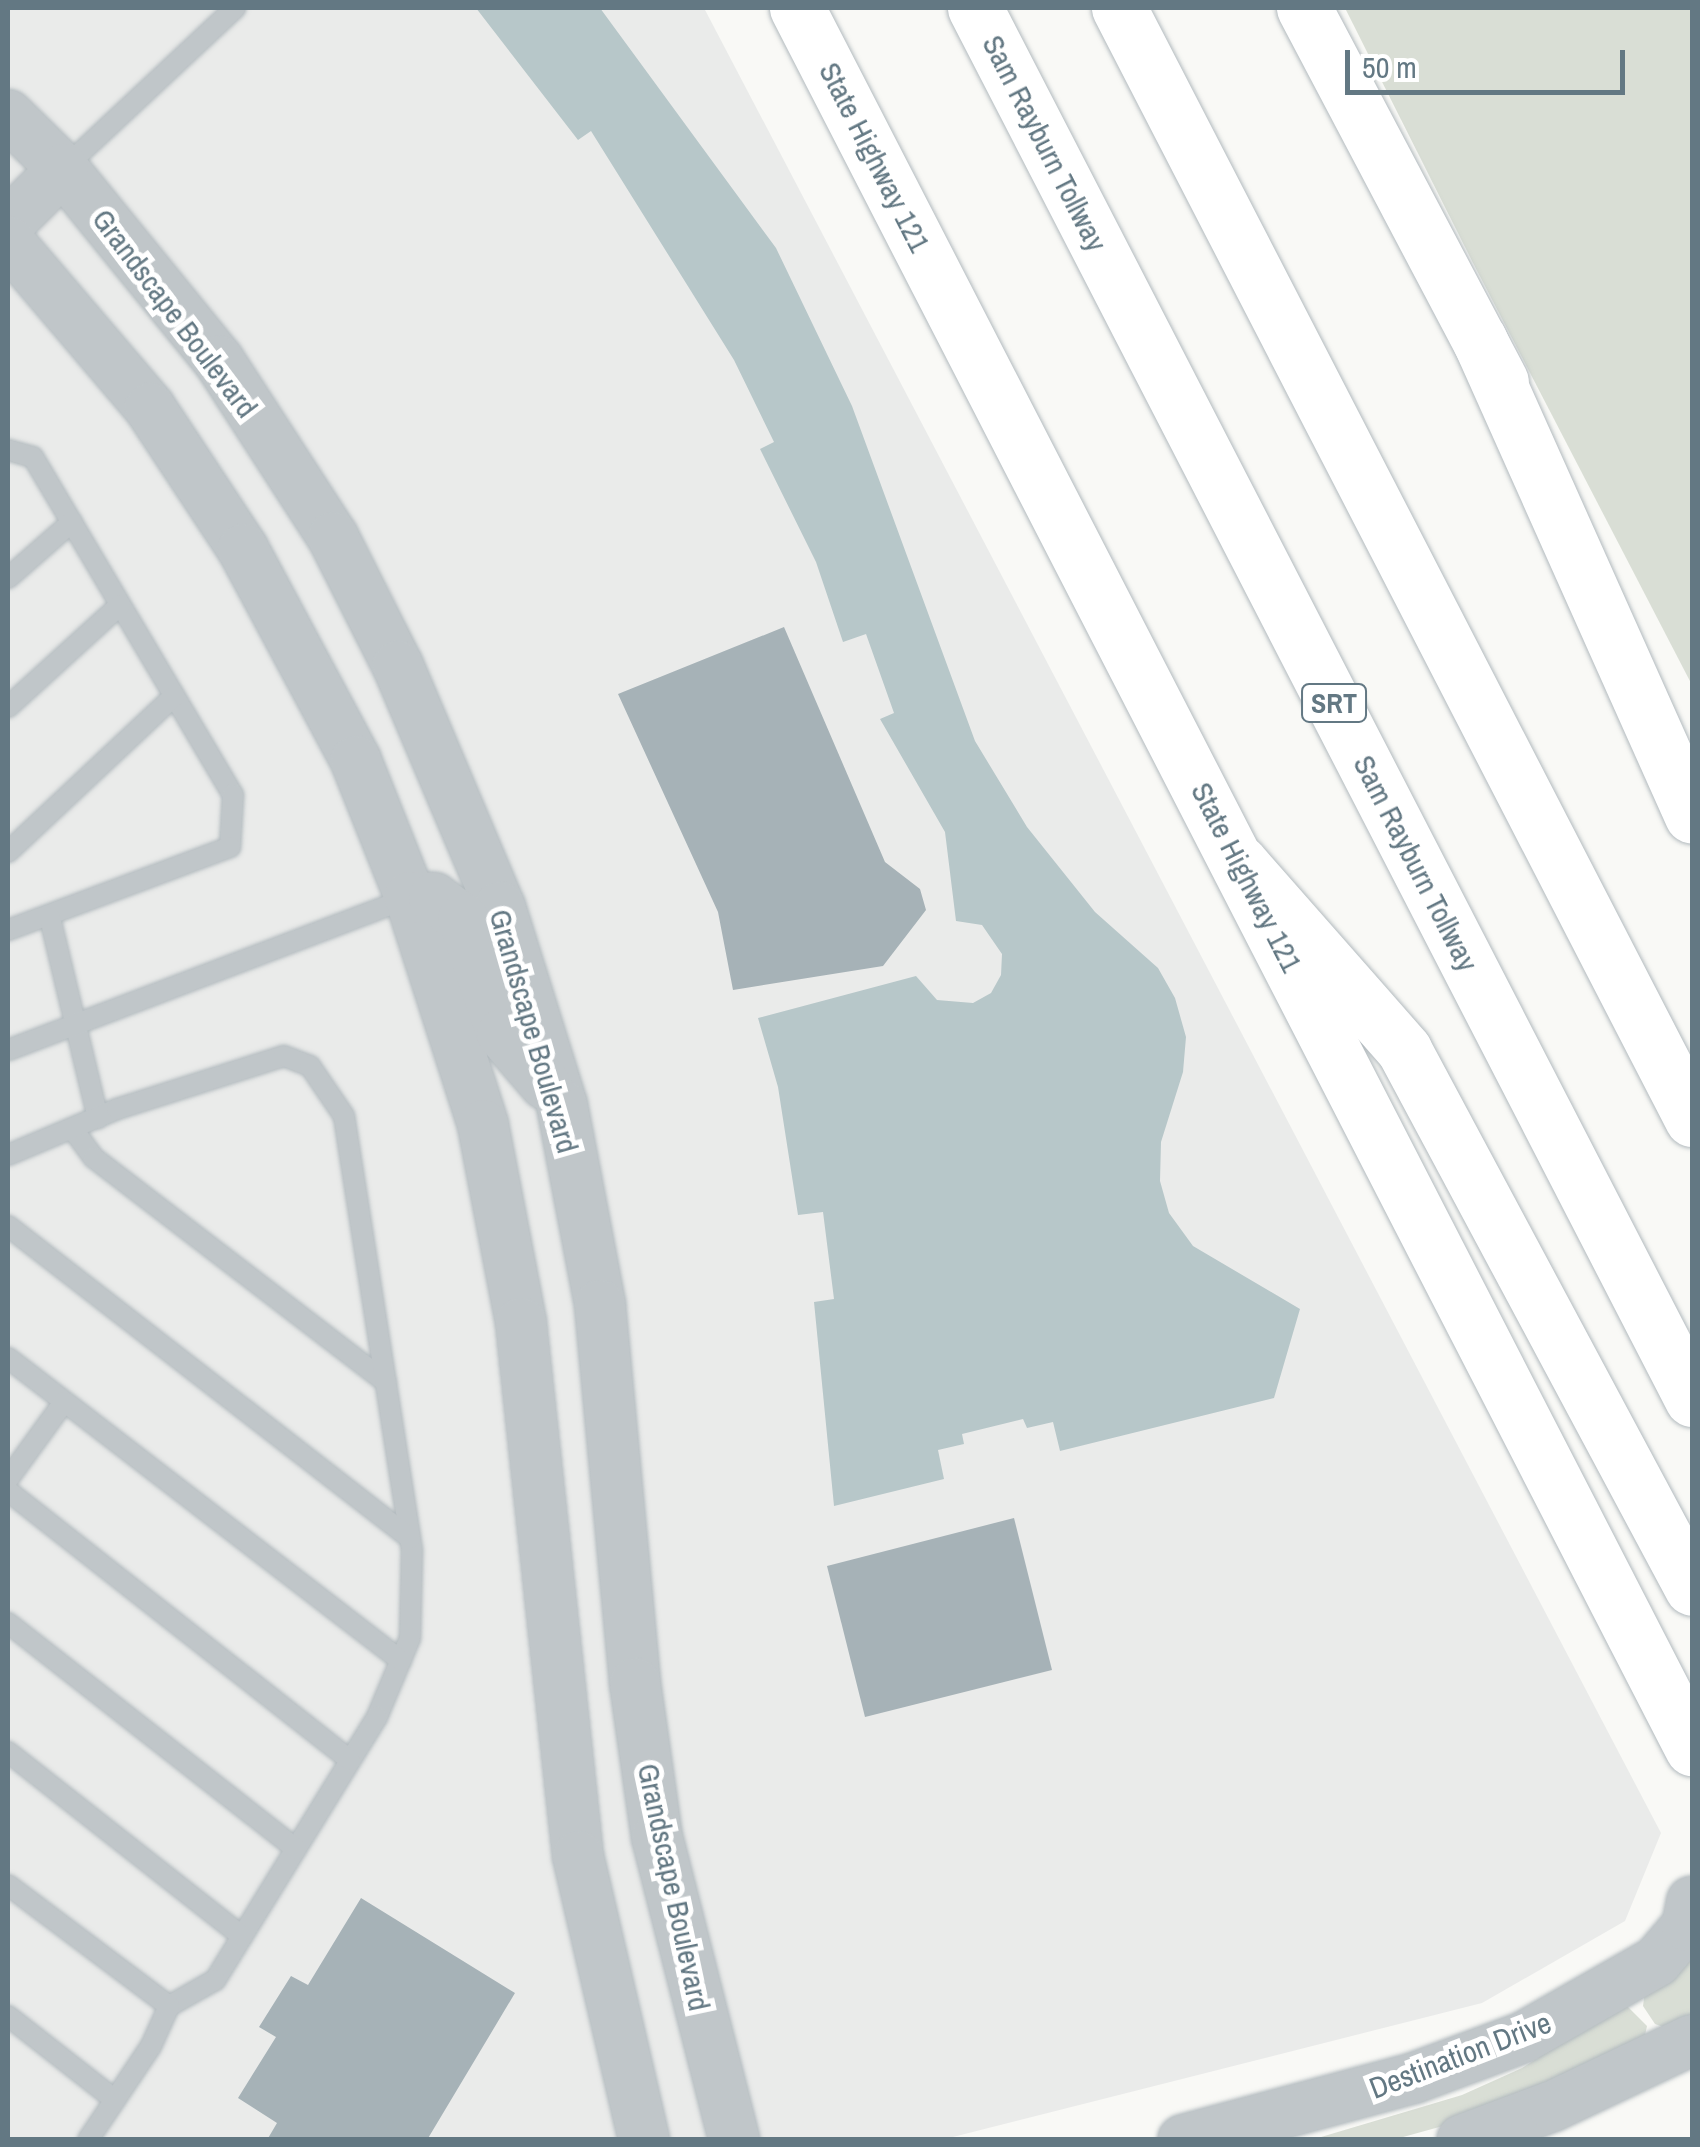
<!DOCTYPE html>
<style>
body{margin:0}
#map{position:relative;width:1700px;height:2147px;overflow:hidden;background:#f9f9f6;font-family:"Archivo Narrow",sans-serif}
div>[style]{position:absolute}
.built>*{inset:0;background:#eaebea}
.green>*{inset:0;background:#d9ded5}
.water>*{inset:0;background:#b7c7c9}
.building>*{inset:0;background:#a6b2b7}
.roads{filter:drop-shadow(0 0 2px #b2babe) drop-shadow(0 0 2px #b2babe)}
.service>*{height:20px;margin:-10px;padding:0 10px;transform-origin:10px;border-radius:10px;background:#c0c6c9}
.tertiary>*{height:50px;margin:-25px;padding:0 25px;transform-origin:25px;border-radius:25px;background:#c0c6c9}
.secondary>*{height:55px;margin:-27.5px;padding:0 27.5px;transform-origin:27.5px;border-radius:27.5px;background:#fff}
.motorway>*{height:55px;margin:-27.5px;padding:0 27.5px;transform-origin:27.5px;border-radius:27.5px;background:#fff}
span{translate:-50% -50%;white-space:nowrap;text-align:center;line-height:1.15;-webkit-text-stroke:10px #fff;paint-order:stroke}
.shield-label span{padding:2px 8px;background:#fff;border:2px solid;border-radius:8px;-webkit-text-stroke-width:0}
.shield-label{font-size:28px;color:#637883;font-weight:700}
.street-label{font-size:30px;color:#637883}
.frame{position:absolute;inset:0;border:10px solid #637883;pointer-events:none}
.scale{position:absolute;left:1345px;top:50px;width:280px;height:45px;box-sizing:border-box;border:5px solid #637883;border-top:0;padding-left:12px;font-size:30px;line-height:35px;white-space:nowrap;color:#637883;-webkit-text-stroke:8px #fff;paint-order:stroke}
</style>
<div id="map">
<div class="built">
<div style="clip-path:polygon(8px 8px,704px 8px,1661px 1833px,1625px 1921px,1482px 2003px,945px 2139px,8px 2140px)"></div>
</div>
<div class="green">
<div style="clip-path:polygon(1345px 8px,1692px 8px,1692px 685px,1472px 261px)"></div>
<div style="clip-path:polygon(1692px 1950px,1692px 2014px,1666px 2028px,1655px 2024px,1643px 2006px,1645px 1992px)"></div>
<div style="clip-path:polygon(1624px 2003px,1647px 2026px,1644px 2040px,1450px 2124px,1396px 2139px,1311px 2140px,1462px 2095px,1522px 2068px)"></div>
</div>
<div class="water">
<div style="clip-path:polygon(476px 8px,600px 8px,776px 248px,852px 406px,975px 741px,1027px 827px,1095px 912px,1158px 968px,1175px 998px,1186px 1037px,1183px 1072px,1161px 1142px,1160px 1181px,1169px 1213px,1193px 1246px,1300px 1309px,1274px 1398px,1060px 1451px,1053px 1422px,1027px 1428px,1023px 1419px,962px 1434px,964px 1444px,938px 1450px,944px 1479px,834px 1506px,814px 1302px,834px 1299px,823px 1212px,798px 1215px,778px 1087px,758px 1018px,916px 976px,937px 1000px,973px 1003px,991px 993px,1001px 975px,1002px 954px,982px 925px,956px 921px,945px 832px,880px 719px,894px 713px,866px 634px,843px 642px,816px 562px,760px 449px,774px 442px,734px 360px,591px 131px,578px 140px)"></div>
</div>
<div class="building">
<div style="clip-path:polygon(784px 627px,885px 862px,920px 889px,926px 910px,883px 966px,733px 990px,718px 912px,618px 694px)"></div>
<div style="clip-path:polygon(1014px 1518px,1052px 1670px,865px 1717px,827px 1566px)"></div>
<div style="clip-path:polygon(361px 1898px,515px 1993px,427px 2140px,267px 2140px,277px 2123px,238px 2098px,276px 2037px,259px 2027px,291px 1976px,308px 1985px)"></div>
</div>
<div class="roads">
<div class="service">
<div style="left:63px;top:169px;width:236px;rotate:-43.1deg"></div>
<div style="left:8px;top:450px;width:26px;rotate:16deg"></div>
<div style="left:33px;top:457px;width:393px;rotate:59.4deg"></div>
<div style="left:233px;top:795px;width:52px;rotate:93.3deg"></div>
<div style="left:230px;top:847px;width:237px;rotate:159.5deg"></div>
<div style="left:8px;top:578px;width:85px;rotate:-41.2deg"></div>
<div style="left:8px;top:707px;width:151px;rotate:-42.3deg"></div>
<div style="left:8px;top:852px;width:228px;rotate:-43.2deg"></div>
<div style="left:50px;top:918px;width:206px;rotate:76.5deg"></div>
<div style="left:8px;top:1050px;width:430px;rotate:-20.8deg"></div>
<div style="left:72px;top:1128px;width:37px;rotate:54deg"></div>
<div style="left:94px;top:1158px;width:368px;rotate:37.5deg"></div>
<div style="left:8px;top:1155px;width:118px;rotate:-22.9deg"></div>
<div style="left:117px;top:1109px;width:175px;rotate:-17.6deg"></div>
<div style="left:284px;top:1056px;width:28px;rotate:21deg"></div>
<div style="left:310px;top:1066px;width:60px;rotate:55.8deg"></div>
<div style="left:344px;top:1116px;width:439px;rotate:81.1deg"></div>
<div style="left:412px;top:1550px;width:88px;rotate:91.3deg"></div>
<div style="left:410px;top:1638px;width:86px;rotate:112.7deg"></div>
<div style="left:377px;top:1717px;width:309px;rotate:121.6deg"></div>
<div style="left:215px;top:1980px;width:53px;rotate:150.5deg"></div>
<div style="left:169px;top:2006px;width:201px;rotate:-143.1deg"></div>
<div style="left:8px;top:1226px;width:509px;rotate:37.82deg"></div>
<div style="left:8px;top:1358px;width:496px;rotate:37.6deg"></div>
<div style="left:8px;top:1479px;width:95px;rotate:-54deg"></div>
<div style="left:8px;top:1491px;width:435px;rotate:38.2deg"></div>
<div style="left:8px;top:1623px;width:366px;rotate:38.1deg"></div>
<div style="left:8px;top:1752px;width:298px;rotate:38.2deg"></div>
<div style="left:8px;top:2016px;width:136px;rotate:38.1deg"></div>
<div style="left:88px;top:2140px;width:113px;rotate:-56.2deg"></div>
<div style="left:151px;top:2046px;width:44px;rotate:-65.8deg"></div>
</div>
<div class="tertiary">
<div style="left:8px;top:115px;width:77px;rotate:44.5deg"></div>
<div style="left:63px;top:169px;width:247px;rotate:50.9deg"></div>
<div style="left:219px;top:361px;width:210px;rotate:57.1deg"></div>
<div style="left:333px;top:537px;width:144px;rotate:63.3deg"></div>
<div style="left:398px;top:666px;width:262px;rotate:67.1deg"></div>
<div style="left:500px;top:907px;width:207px;rotate:72.6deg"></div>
<div style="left:562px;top:1105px;width:204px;rotate:79.2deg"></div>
<div style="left:600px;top:1305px;width:380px;rotate:84.7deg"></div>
<div style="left:635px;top:1683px;width:156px;rotate:81.9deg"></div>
<div style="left:657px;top:1837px;width:313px;rotate:75.7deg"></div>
<div style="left:8px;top:224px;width:78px;rotate:-45deg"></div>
<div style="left:8px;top:241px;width:219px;rotate:49.6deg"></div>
<div style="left:150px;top:408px;width:169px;rotate:56.6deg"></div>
<div style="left:243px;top:549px;width:240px;rotate:61.9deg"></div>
<div style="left:356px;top:761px;width:146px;rotate:68.3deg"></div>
<div style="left:410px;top:897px;width:239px;rotate:72.2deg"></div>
<div style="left:483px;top:1125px;width:202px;rotate:79.1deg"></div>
<div style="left:521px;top:1323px;width:536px;rotate:83.9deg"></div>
<div style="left:578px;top:1856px;width:292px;rotate:76.9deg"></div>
<div style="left:410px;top:897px;width:24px;rotate:2deg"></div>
<div style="left:434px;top:898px;width:36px;rotate:36deg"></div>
<div style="left:463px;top:919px;width:121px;rotate:71.3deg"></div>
<div style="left:502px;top:1034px;width:67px;rotate:49.2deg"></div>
<div style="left:1183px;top:2140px;width:239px;rotate:-15deg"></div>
<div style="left:1414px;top:2078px;width:117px;rotate:-20.4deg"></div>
<div style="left:1524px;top:2037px;width:153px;rotate:-29.7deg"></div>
<div style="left:1657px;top:1961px;width:46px;rotate:-49.4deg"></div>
<div style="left:1687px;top:1926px;width:25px;rotate:-79deg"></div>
<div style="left:1462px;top:2140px;width:97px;rotate:-20.5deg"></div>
<div style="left:1553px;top:2106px;width:154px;rotate:-25.4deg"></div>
</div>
<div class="secondary">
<div style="left:797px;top:8px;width:1957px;rotate:62.78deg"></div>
<div style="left:1304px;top:8px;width:422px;rotate:62.2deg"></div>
</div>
<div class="motorway">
<div style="left:975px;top:8px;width:1565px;rotate:62.73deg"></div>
<div style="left:1119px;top:8px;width:1250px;rotate:62.72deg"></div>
<div style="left:1479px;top:339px;width:522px;rotate:65.94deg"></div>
<div style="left:1240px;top:863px;width:249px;rotate:48.7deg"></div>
<div style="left:1404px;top:1050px;width:610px;rotate:61.84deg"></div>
</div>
</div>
<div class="shield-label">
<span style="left:1334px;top:703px">SRT</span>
</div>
<div class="street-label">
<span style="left:1045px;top:143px;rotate:63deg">Sam Rayburn Tollway</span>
<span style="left:875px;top:157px;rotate:63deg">State Highway 121</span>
<span style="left:175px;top:313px;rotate:53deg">Grandscape Boulevard</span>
<span style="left:1416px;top:863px;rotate:63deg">Sam Rayburn Tollway</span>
<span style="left:1247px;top:877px;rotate:63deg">State Highway 121</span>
<span style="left:534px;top:1031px;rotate:74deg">Grandscape Boulevard</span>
<span style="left:674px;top:1887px;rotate:78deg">Grandscape Boulevard</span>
<span style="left:1460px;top:2055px;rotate:-21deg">Destination Drive</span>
</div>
<div class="frame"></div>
<div class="scale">50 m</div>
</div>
